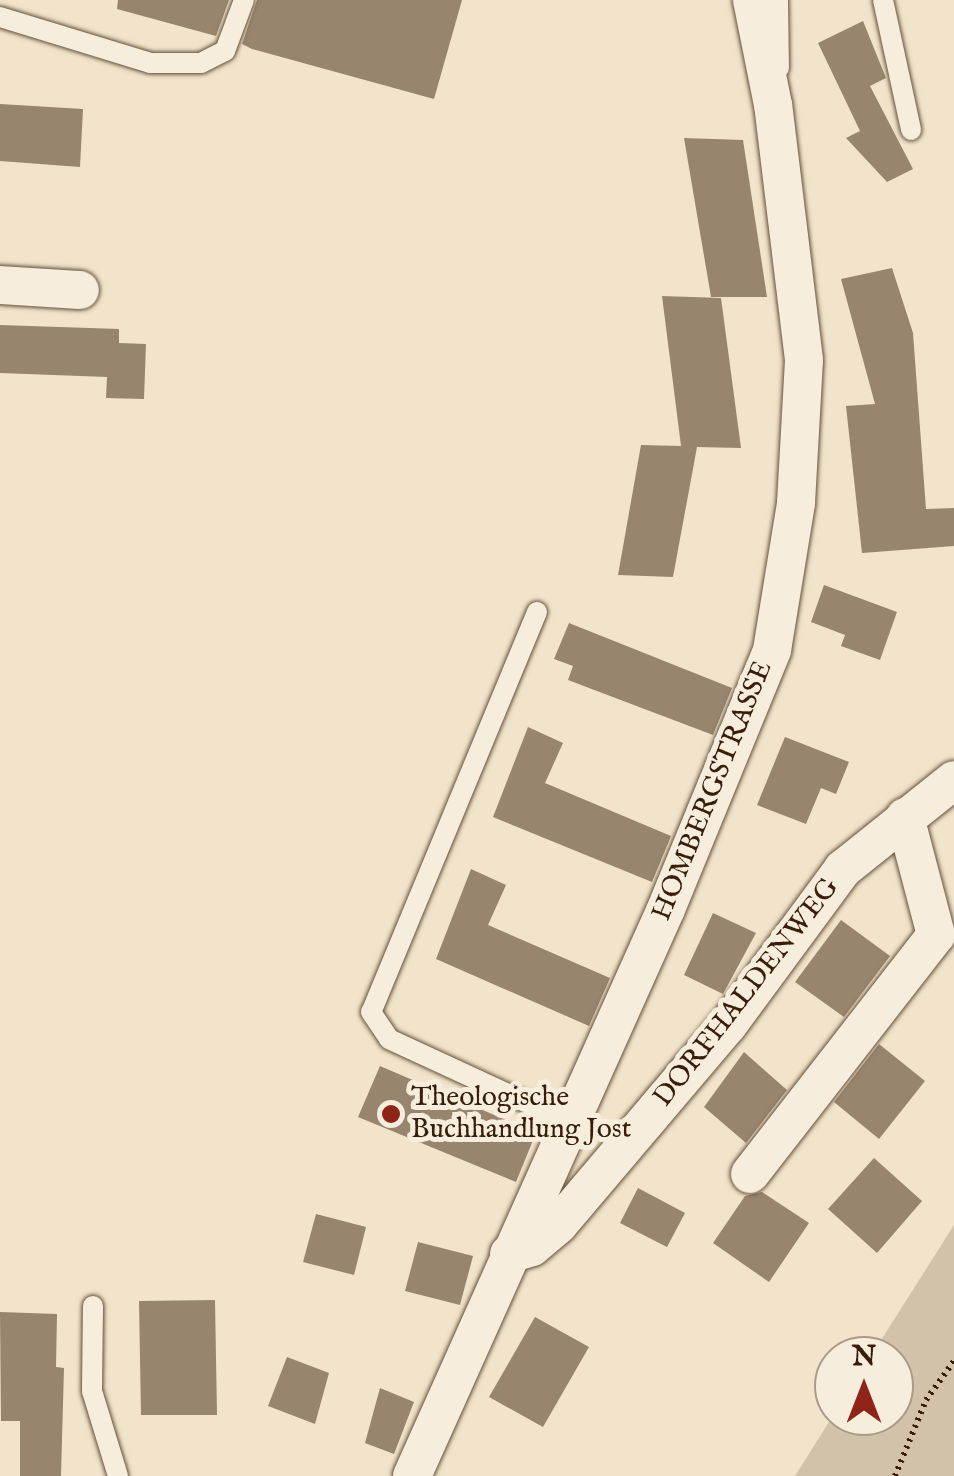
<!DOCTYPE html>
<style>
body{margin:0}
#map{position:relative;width:954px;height:1476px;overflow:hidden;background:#f1e4ca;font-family:"IM FELL English",serif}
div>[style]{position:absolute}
.green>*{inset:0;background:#d2c2a9}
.building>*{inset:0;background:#98856e}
.path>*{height:6px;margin-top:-3px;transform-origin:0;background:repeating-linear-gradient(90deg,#381e0a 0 2.5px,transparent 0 7.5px)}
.roads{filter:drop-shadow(0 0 2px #66503a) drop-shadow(0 0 2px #66503a)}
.service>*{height:20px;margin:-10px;padding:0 10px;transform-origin:10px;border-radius:10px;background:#f6eddd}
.minor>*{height:38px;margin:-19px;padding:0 19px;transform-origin:19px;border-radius:19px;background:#f6eddd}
.dots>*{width:28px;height:28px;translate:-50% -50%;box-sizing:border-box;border:5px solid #f6eddd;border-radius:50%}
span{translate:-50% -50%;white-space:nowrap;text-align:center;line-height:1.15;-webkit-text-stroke:10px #f6eddd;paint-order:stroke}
.street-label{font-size:28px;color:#381e0a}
.poi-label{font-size:28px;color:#381e0a}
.left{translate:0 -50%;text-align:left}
.north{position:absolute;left:814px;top:1336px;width:100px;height:100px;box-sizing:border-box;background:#f6eddd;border:2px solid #aa9a89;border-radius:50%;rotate:0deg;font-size:28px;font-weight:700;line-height:40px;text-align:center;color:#381e0a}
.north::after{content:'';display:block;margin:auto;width:35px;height:45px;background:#8f2418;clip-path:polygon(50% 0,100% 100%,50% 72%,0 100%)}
</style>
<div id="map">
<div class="green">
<div style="clip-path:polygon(954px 1225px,954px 1476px,795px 1476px,834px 1414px,894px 1416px,894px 1356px,871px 1356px)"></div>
</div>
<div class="building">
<div style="clip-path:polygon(118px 0,229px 0,216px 36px,117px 9px)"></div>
<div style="clip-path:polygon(257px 0,462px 0,434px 99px,252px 49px,242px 44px)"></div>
<div style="clip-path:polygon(863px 21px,886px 78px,870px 86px,913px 169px,887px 182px,846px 138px,860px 131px,818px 43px)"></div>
<div style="clip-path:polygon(0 104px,83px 109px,80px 167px,0 161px)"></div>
<div style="clip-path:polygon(684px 138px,743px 140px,767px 297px,711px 297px)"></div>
<div style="clip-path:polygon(892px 268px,913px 333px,926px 509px,954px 508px,954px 546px,862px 553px,846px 406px,875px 404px,841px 279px)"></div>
<div style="clip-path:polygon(662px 296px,721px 298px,741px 448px,697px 447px,673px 577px,618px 575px,641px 445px,681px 446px)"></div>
<div style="clip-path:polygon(0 325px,119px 329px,119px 343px,146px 344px,144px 399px,106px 398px,107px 377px,0 373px)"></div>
<div style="clip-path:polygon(824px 585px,897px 612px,880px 660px,841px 646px,845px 635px,811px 622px)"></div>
<div style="clip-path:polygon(569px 623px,732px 688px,713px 735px,568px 680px,573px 666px,554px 659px)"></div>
<div style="clip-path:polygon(528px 727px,563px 743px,545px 783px,671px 836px,652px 882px,493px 817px)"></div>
<div style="clip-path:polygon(785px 737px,849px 762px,836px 794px,821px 788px,806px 824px,757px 805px)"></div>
<div style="clip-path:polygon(471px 869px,506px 885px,488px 925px,610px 978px,589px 1026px,436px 959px)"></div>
<div style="clip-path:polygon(713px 913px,756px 933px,723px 994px,684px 975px)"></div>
<div style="clip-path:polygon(841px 920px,890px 956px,844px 1017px,795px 982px)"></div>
<div style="clip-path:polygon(879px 1044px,925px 1081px,879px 1139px,834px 1102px)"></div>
<div style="clip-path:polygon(744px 1052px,787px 1090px,746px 1143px,704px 1107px)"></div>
<div style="clip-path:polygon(380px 1066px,536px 1133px,516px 1182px,358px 1117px)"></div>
<div style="clip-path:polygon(874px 1158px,922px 1201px,877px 1253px,828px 1209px)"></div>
<div style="clip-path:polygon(638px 1188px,685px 1213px,667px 1247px,620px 1223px)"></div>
<div style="clip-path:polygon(762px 1192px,809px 1223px,769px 1282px,713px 1243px,745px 1196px)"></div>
<div style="clip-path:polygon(316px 1214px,366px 1227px,354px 1275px,303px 1262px)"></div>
<div style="clip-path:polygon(418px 1242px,473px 1256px,460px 1305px,405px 1291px)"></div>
<div style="clip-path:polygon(215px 1300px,217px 1415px,141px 1415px,139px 1301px)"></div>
<div style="clip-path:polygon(0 1312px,57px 1314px,56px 1367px,64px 1368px,61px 1476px,20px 1476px,20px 1421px,1px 1421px)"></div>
<div style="clip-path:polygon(535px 1317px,589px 1347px,543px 1427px,489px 1397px)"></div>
<div style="clip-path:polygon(287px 1357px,329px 1373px,315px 1424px,268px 1406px)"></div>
<div style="clip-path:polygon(380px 1388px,414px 1402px,394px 1454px,365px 1443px)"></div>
</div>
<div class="path">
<div style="left:895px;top:1476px;width:82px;rotate:-67.8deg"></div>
<div style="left:926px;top:1400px;width:48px;rotate:-54.3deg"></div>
</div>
<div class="roads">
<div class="service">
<div style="left:778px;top:0;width:68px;rotate:89.2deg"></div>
<div style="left:883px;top:0;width:133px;rotate:77.8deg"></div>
<div style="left:0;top:17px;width:157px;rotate:17deg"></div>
<div style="left:150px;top:63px;width:51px"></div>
<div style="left:201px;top:63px;width:27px;rotate:-27deg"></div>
<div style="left:225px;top:51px;width:54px;rotate:-69.6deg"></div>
<div style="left:537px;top:612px;width:433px;rotate:112.5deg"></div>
<div style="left:371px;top:1012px;width:32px;rotate:56deg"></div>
<div style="left:389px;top:1039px;width:198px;rotate:24.8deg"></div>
<div style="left:93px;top:1306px;width:85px;rotate:90.7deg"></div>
<div style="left:92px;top:1391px;width:89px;rotate:73deg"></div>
</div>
<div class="minor">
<div style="left:0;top:285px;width:80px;rotate:3.6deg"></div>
<div style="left:750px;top:1174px;width:303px;rotate:-52.1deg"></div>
<div style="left:936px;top:935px;width:122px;rotate:-104.7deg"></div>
<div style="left:509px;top:1254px;width:24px;rotate:-17deg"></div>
<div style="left:532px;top:1247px;width:35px;rotate:-40deg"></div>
<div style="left:559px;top:1224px;width:261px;rotate:-49.7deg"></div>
<div style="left:728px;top:1025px;width:194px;rotate:-53.6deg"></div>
<div style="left:843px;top:869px;width:142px;rotate:-38.7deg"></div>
<div style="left:412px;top:1476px;width:621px;rotate:-65.87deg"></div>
<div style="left:666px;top:909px;width:280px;rotate:-67.7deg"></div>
<div style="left:772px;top:650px;width:149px;rotate:-80.7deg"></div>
<div style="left:796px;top:503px;width:143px;rotate:-86.8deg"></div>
<div style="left:804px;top:360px;width:257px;rotate:-96.9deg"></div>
<div style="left:773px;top:105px;width:107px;rotate:-101.3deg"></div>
</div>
</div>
<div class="dots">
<div style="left:391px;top:1114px;background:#8f2418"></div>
</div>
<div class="street-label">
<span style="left:713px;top:791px;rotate:-68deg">HOMBERGSTRASSE</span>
<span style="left:747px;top:993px;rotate:-52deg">DORFHALDENWEG</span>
</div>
<div class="poi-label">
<span class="left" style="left:411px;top:1114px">Theologische<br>Buchhandlung Jost</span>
</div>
<div class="north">N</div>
</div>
